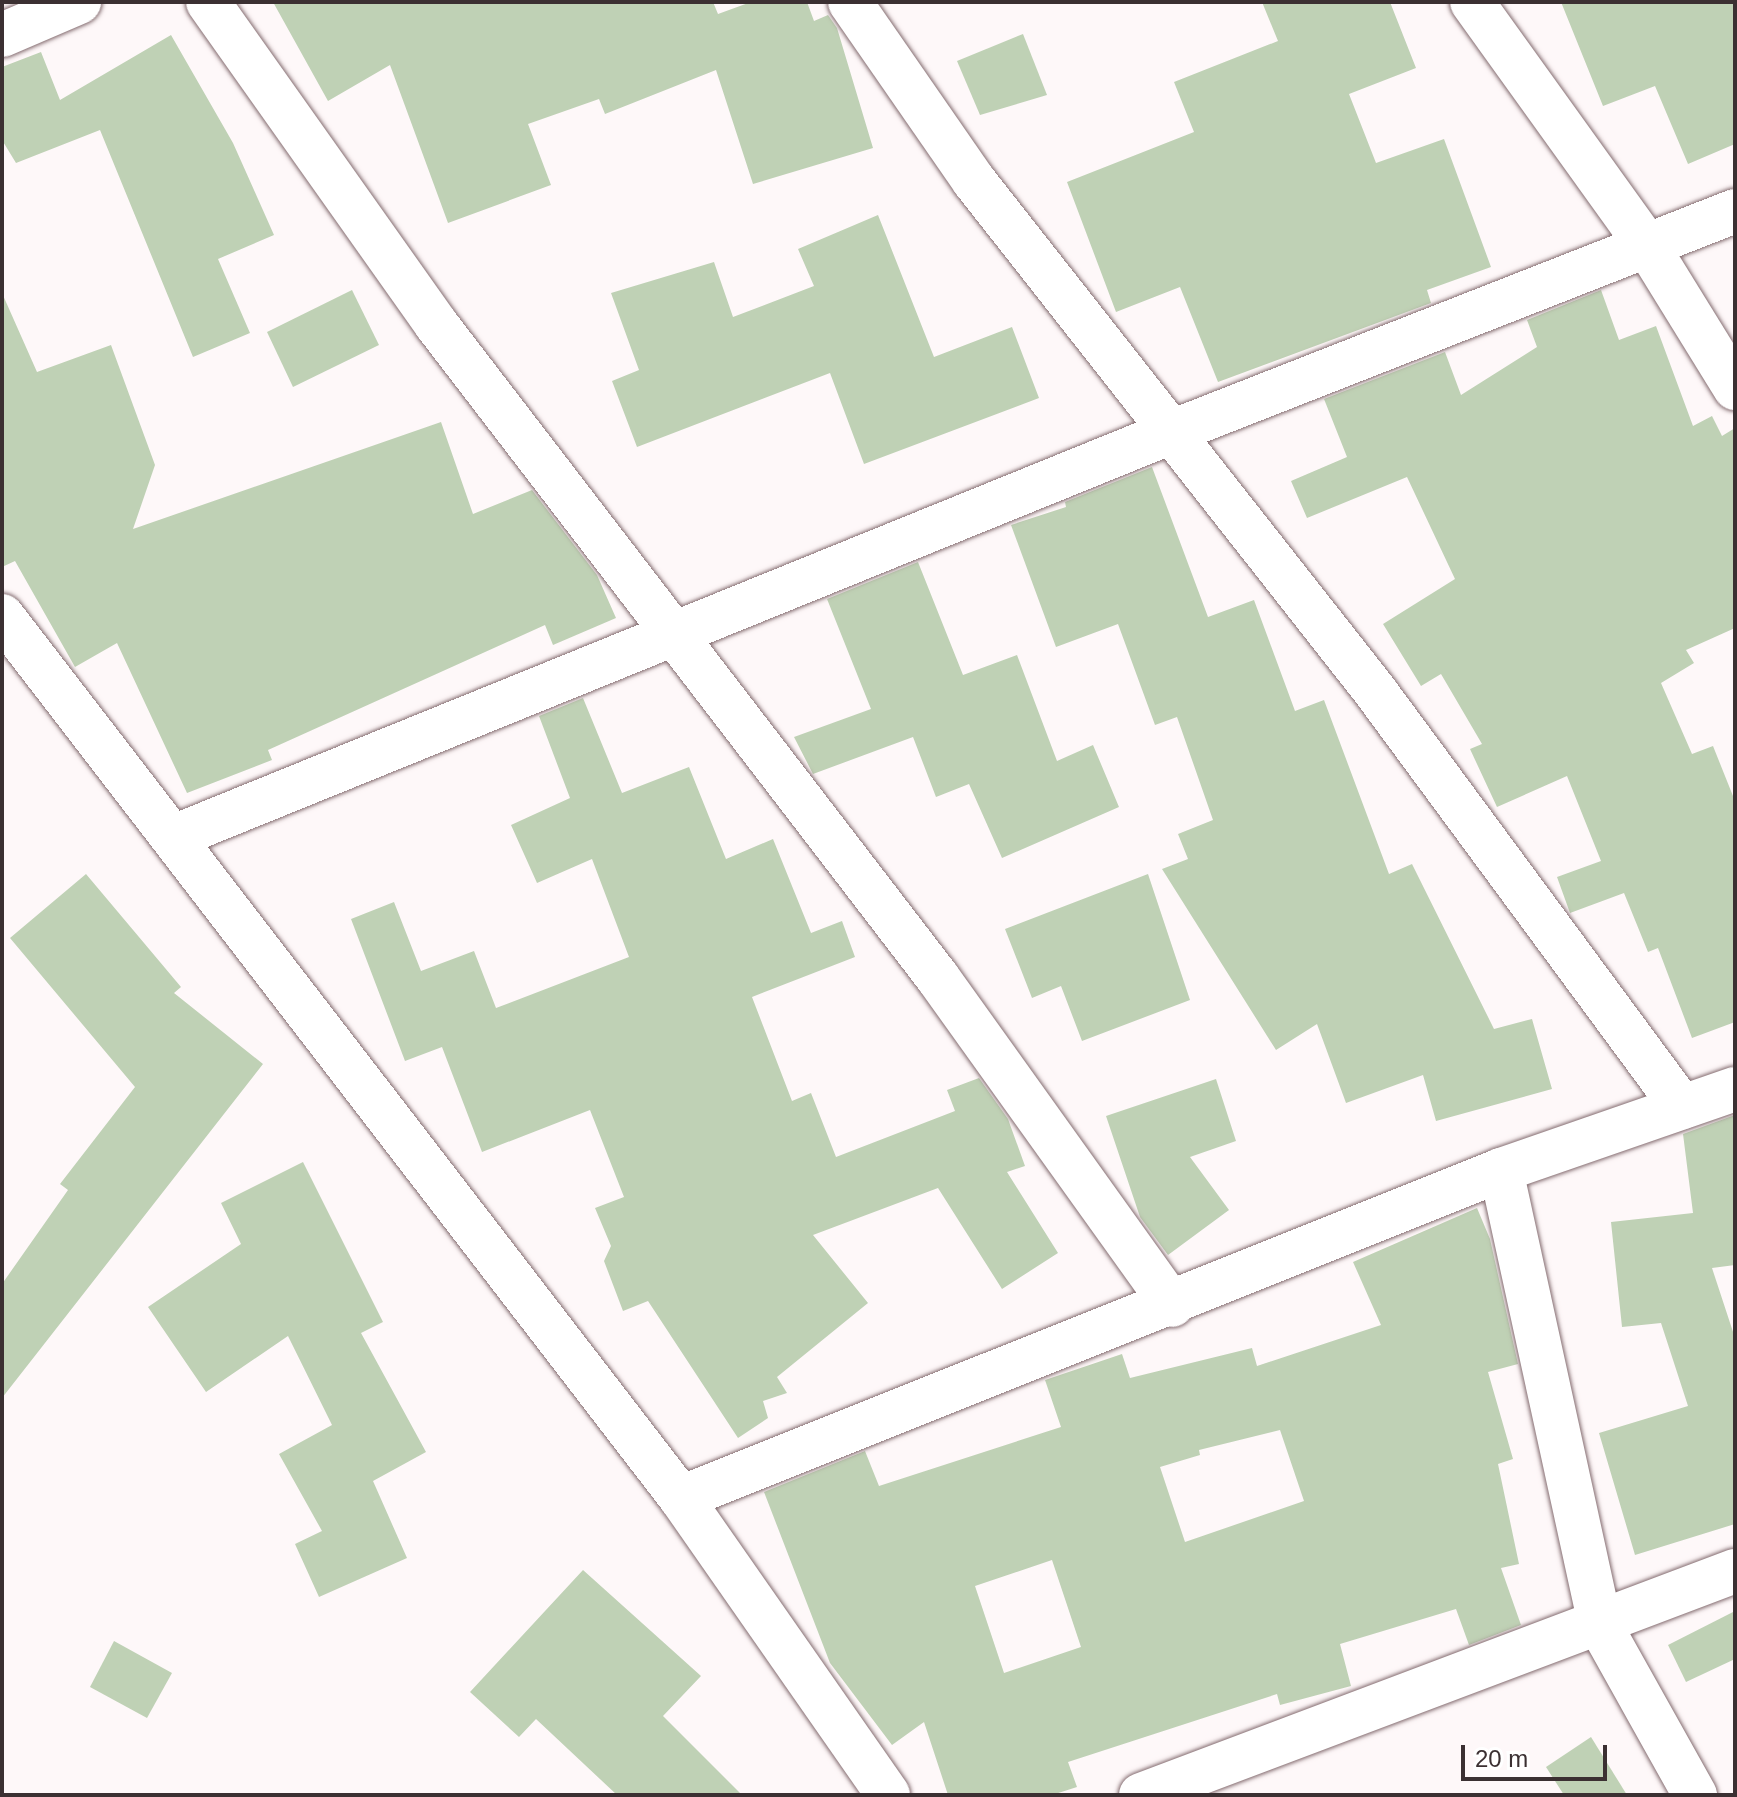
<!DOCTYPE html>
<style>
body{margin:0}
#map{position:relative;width:1737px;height:1797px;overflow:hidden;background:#fef8f9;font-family:Arial,sans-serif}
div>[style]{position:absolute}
.building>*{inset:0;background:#bfd1b5}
.roads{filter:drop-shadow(0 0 2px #846c70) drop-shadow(0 0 2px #846c70)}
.street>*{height:44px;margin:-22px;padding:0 22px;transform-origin:22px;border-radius:22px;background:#fff}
span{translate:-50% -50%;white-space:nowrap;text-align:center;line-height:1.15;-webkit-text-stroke:6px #fff;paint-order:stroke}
.frame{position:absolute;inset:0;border:4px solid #3b3032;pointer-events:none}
.scale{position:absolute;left:1461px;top:1745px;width:146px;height:36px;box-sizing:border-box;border:4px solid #3b3032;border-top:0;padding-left:10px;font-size:24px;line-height:28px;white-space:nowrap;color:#3b3032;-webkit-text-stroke:6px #fff;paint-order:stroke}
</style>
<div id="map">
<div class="building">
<div style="clip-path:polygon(273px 2px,713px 2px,718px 14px,751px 2px,807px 2px,814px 21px,828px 15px,837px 28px,873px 148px,753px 184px,716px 70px,605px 114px,599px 99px,528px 124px,551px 185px,448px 223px,390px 65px,328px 101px)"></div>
<div style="clip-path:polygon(1262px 2px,1390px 2px,1416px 68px,1349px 94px,1376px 163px,1444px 139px,1491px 267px,1427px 290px,1431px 303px,1218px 382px,1180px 287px,1116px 312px,1067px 182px,1194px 132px,1174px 82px,1278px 41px)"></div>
<div style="clip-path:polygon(1561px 2px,1735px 2px,1735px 144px,1688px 164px,1655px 86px,1603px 106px)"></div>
<div style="clip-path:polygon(1023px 34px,1047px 95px,980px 115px,957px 61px)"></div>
<div style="clip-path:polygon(171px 35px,233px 143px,274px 235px,218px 259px,250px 333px,193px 357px,100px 130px,16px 163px,2px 140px,2px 67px,41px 52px,60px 100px)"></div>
<div style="clip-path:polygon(878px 215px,934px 357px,1012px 327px,1039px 398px,864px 464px,830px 373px,637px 447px,612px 381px,639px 370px,611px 293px,714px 262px,733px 317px,814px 286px,798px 249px)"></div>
<div style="clip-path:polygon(352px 290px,379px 345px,293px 387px,267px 332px)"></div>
<div style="clip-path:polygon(1601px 290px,1619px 340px,1656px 326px,1693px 426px,1712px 416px,1722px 436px,1735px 428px,1735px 628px,1686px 650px,1694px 663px,1661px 683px,1692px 754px,1713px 746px,1735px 801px,1735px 1022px,1692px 1038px,1658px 948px,1648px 952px,1624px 893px,1570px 913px,1557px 877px,1601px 861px,1567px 776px,1497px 807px,1470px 749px,1482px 744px,1441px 674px,1421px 686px,1383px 624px,1455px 579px,1407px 477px,1307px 518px,1291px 481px,1347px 457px,1324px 399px,1445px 352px,1461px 395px,1537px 347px,1527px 320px)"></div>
<div style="clip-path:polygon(2px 293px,37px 372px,111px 345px,155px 465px,133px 529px,441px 422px,473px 514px,532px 490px,597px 575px,616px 618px,553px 645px,545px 625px,268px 750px,272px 760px,187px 793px,117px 643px,75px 667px,15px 561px,2px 567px)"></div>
<div style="clip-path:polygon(1152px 467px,1208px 617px,1254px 600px,1295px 711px,1324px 700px,1389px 874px,1412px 864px,1494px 1029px,1532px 1019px,1552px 1089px,1436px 1121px,1423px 1075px,1346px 1103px,1317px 1024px,1276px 1050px,1162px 869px,1188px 859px,1178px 834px,1213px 820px,1177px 717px,1155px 725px,1118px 624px,1056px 647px,1011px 525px,1066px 507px,1065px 502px)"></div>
<div style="clip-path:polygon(918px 562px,963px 675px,1017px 655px,1057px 761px,1093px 745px,1119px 807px,1002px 858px,969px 784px,936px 797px,913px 737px,813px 774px,794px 737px,871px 709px,827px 599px)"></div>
<div style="clip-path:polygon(583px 698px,622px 793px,689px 767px,726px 859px,773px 839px,811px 933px,842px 921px,855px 957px,752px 997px,792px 1101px,811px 1093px,836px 1157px,955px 1111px,947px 1090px,979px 1078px,1008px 1119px,1025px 1166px,1007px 1172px,1058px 1253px,1002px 1289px,938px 1188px,813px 1235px,868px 1303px,777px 1377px,787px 1393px,763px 1401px,768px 1418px,738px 1438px,648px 1301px,623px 1311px,604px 1261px,611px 1246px,595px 1208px,624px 1197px,590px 1110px,482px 1152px,442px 1047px,405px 1061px,351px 919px,394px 902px,421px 971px,474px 951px,496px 1008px,629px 957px,592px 859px,537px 883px,511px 825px,570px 798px,539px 716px)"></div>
<div style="clip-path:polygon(86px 874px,181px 987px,174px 993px,263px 1064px,2px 1398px,2px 1284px,68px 1190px,60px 1184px,135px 1087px,10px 938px)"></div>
<div style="clip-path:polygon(1148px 874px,1190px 1000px,1082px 1041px,1061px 986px,1032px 998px,1005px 929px)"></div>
<div style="clip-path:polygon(1216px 1079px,1236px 1141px,1190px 1157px,1229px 1210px,1168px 1255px,1140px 1217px,1106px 1116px)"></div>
<div style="clip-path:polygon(1735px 1115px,1735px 1265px,1712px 1268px,1735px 1338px,1735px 1524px,1635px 1555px,1599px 1433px,1688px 1406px,1661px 1323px,1622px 1327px,1611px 1222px,1693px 1213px,1683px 1134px)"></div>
<div style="clip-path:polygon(303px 1162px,383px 1322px,361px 1333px,426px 1452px,373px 1481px,407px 1558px,319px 1597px,295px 1544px,322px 1531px,279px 1454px,332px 1425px,288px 1336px,206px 1392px,148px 1307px,241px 1244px,221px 1203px)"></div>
<div style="clip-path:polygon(evenodd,1477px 1208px,1490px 1239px,1518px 1364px,1488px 1372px,1513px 1459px,1498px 1464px,1519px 1564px,1501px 1568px,1521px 1625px,1469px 1645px,1456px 1609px,1340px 1644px,1351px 1686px,1280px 1705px,1277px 1694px,1068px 1762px,1077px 1787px,1052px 1795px,948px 1795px,924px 1722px,892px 1745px,830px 1663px,764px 1492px,865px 1451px,879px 1486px,1061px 1427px,1045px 1380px,1122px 1354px,1130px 1378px,1252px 1348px,1257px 1366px,1381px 1325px,1353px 1262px,1477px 1208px,1280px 1430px,1304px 1501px,1185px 1542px,1160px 1467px,1200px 1455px,1199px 1450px,1280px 1430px,1477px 1208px,1052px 1560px,1081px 1647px,1004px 1673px,975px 1586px,1052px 1560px)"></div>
<div style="clip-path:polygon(583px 1570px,701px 1676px,663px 1716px,742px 1795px,617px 1795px,536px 1719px,519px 1737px,470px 1692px)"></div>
<div style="clip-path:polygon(1735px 1611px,1735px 1659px,1686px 1682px,1668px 1645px)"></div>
<div style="clip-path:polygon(114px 1641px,172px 1673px,147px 1718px,90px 1687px)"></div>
<div style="clip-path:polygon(1591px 1737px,1627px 1795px,1564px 1795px,1546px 1767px)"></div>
</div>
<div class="roads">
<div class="street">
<div style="left:208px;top:2px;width:395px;rotate:54.7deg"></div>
<div style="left:436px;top:324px;width:824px;rotate:52.49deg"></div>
<div style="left:938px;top:978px;width:402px;rotate:54.4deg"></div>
<div style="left:850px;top:2px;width:218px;rotate:55.3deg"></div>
<div style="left:974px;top:181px;width:649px;rotate:51.82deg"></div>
<div style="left:1375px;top:691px;width:517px;rotate:53.57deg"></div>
<div style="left:1472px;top:2px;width:302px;rotate:54.3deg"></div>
<div style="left:1648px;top:247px;width:166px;rotate:58.3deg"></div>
<div style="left:2px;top:35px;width:84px;rotate:-23.2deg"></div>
<div style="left:2px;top:616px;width:1113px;rotate:52.41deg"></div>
<div style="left:681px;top:1498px;width:362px;rotate:55.1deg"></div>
<div style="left:176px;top:836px;width:1077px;rotate:-22.09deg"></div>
<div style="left:1174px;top:431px;width:603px;rotate:-21.41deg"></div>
<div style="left:1501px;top:1170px;width:466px;rotate:77.7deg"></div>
<div style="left:1600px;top:1625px;width:195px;rotate:60.8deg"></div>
<div style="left:681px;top:1498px;width:883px;rotate:-21.8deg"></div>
<div style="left:1501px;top:1170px;width:248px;rotate:-19.1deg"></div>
<div style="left:1141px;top:1795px;width:635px;rotate:-20.66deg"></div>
</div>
</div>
<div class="frame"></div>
<div class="scale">20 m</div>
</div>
